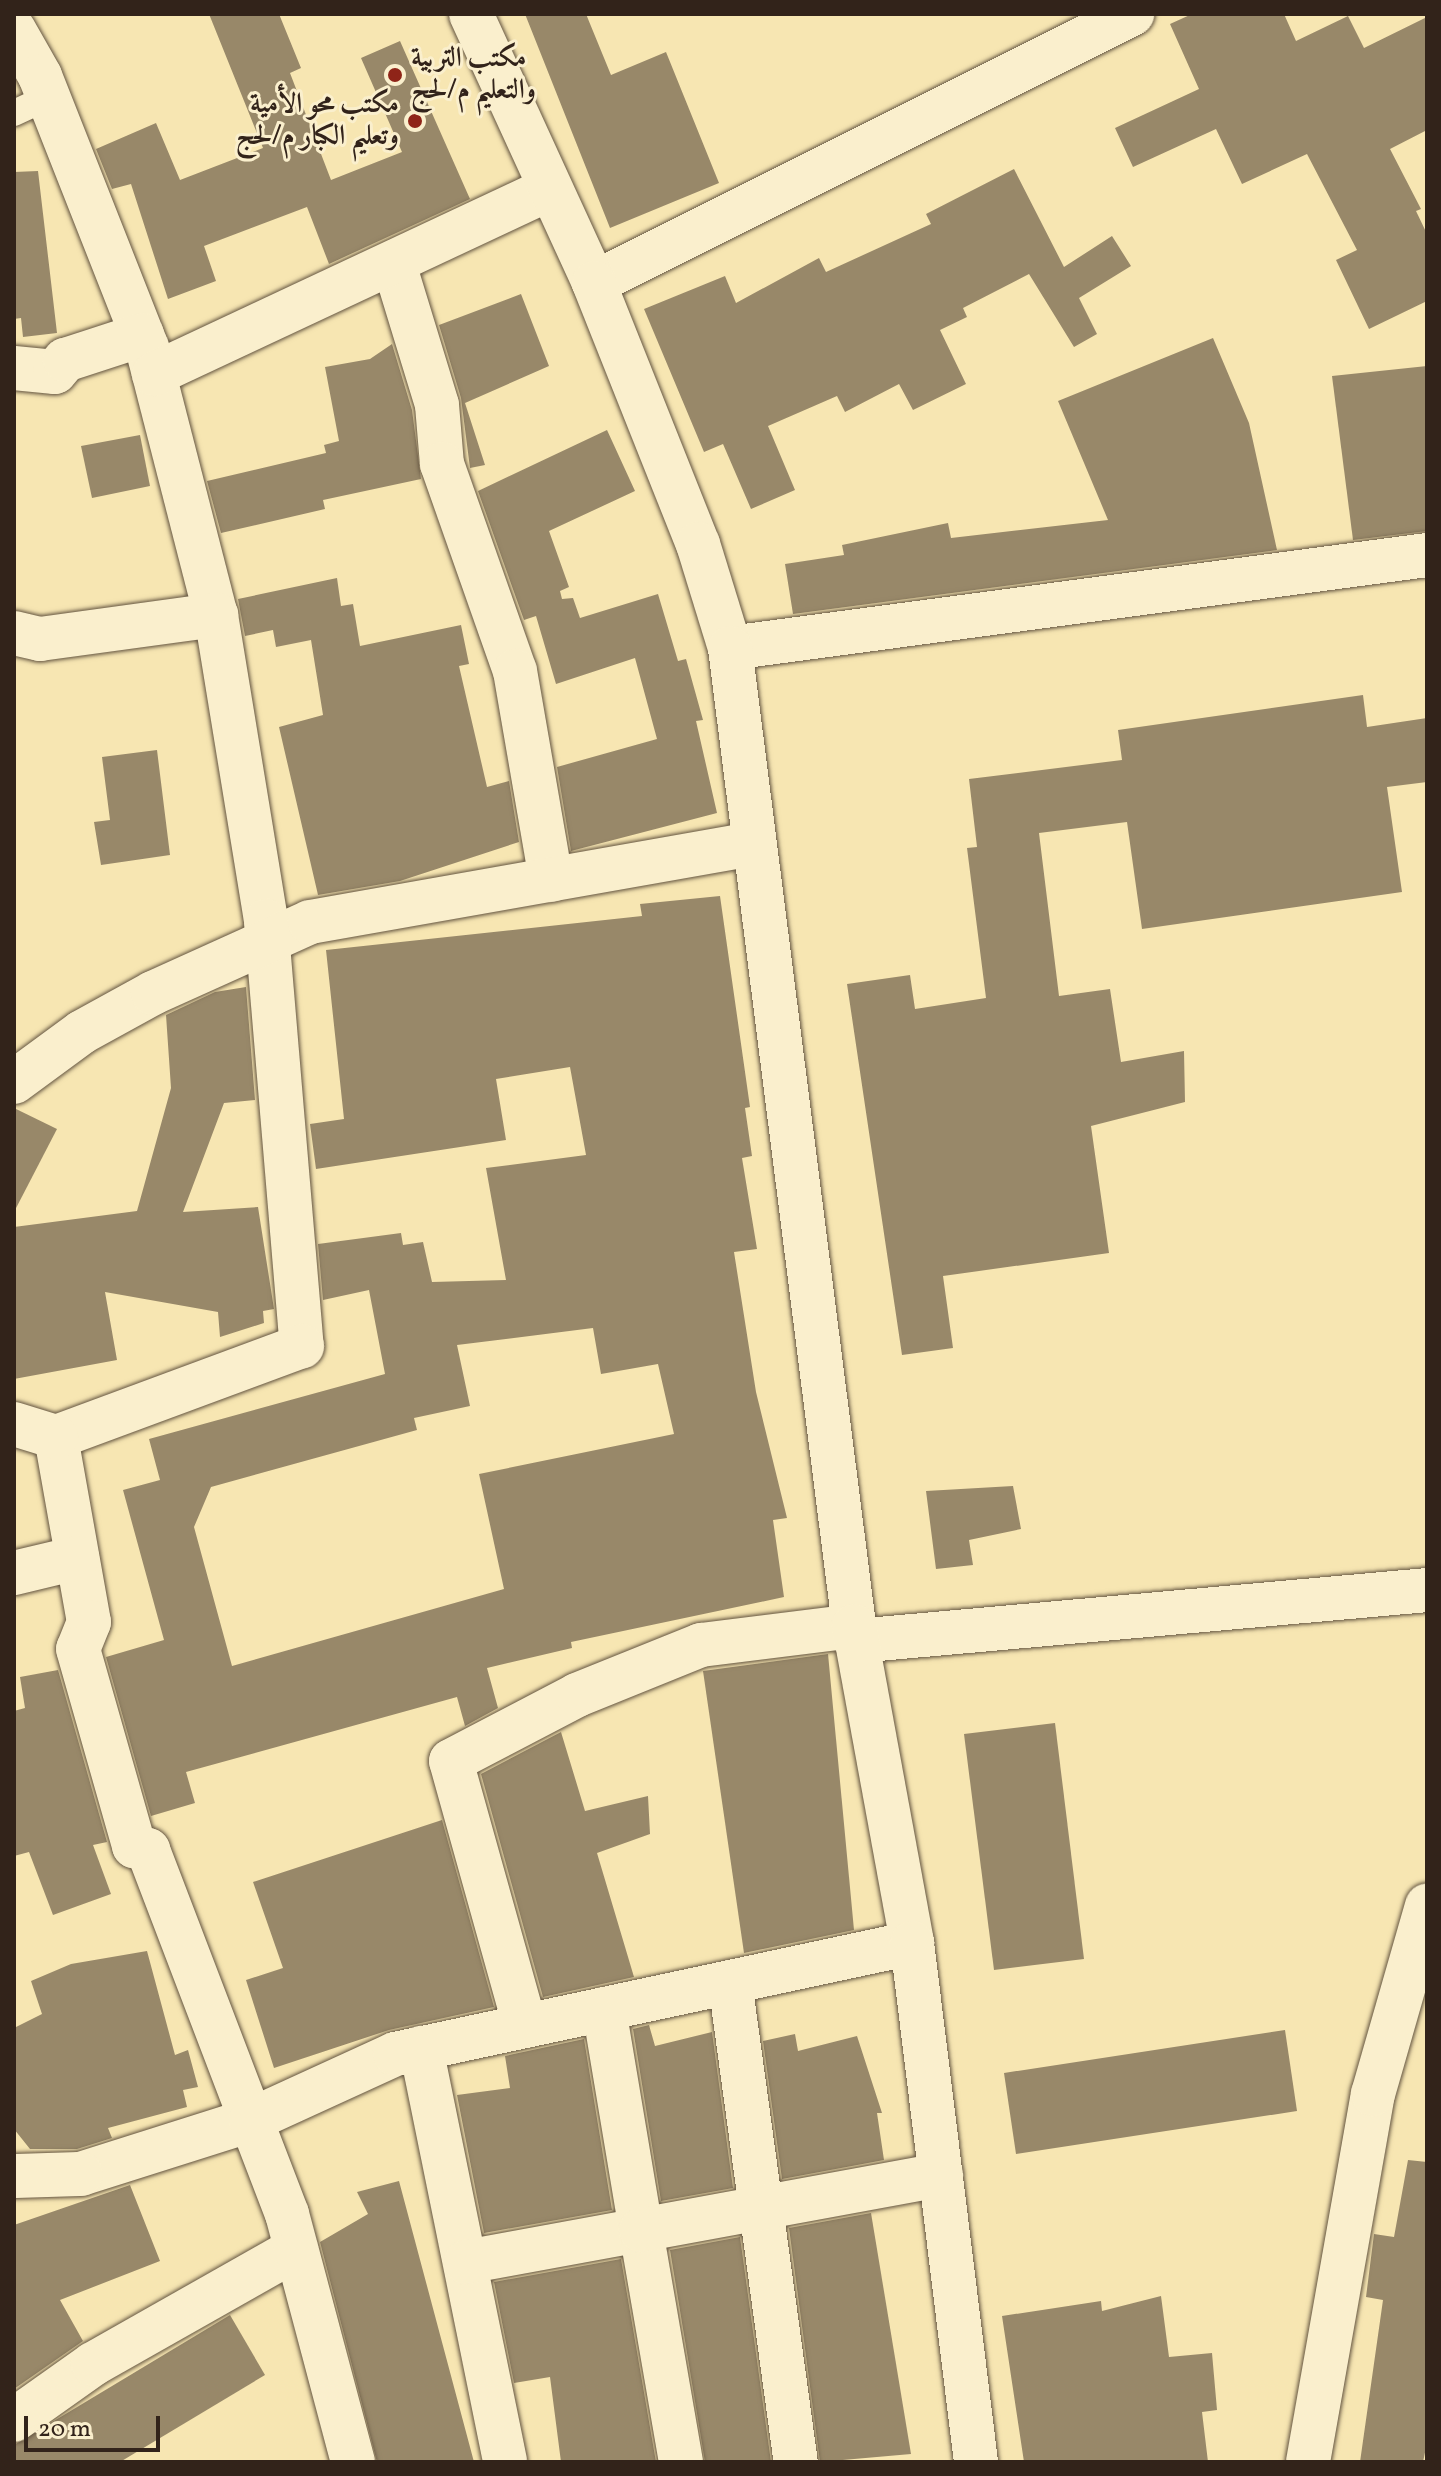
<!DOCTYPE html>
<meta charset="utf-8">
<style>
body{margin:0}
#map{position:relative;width:1441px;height:2476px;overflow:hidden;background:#f7e6b2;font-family:Vollkorn,Amiri,serif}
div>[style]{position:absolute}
.building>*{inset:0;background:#988869}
.roads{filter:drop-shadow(0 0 2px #635440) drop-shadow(0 0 2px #635440)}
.service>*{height:26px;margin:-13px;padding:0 13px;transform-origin:13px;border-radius:13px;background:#faefcd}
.minor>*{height:44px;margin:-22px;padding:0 22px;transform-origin:22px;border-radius:22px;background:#faefcd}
.tertiary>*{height:44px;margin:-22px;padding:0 22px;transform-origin:22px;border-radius:22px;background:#faefcd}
.dots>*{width:22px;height:22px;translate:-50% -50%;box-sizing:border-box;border:4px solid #faefcd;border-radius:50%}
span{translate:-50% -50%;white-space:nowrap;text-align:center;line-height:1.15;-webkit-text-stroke:6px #faefcd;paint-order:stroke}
.poi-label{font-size:28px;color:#32231a;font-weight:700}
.left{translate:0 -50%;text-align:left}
.right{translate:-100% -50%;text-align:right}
.frame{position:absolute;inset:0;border:16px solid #32231a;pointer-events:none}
.scale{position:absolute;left:24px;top:2416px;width:136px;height:36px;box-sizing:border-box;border:4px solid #32231a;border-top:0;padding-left:10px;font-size:24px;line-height:28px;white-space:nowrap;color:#32231a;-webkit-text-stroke:6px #faefcd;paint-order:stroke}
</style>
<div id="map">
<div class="building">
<div style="clip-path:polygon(209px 14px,279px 14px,301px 68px,290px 73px,331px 180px,402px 152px,361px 58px,400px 41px,470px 199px,329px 264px,307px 207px,204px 246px,216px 281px,168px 299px,131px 184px,112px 189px,96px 149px,156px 123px,180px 180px,263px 148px)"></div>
<div style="clip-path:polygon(525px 14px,586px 14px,611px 75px,666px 52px,719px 183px,610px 228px)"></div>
<div style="clip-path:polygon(1192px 14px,1284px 14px,1296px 41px,1348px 16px,1364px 48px,1427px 17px,1427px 130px,1390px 149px,1421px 209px,1416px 211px,1427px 234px,1427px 301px,1369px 329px,1336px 260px,1357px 250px,1307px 154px,1242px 184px,1216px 129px,1133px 167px,1115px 128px,1199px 89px,1170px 24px)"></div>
<div style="clip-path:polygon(1014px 169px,1064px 267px,1112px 236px,1131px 266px,1079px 298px,1097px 334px,1074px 347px,1029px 274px,963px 308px,967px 317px,940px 330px,966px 384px,913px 410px,899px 384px,845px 412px,837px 396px,768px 426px,795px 490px,751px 509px,723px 444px,704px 452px,644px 309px,725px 276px,736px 303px,819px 258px,826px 272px,931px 224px,926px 214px)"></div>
<div style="clip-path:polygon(38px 171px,57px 333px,23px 337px,21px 318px,14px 319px,14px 172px)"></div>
<div style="clip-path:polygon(521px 294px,549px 366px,465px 403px,485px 465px,470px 468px,461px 398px,439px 325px)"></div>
<div style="clip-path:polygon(1213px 338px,1249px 423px,1277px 550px,793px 614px,785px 564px,844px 555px,842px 545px,948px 523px,951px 538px,1108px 520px,1058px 401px)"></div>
<div style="clip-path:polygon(392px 344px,412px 410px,421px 479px,323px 500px,325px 509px,221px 533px,207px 481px,326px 453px,324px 445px,339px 441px,325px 367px,370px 359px)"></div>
<div style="clip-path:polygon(1427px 366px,1427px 531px,1353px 540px,1332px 376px)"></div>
<div style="clip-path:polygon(607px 430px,635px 491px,549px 531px,569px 587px,560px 591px,562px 599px,573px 598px,580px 618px,658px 594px,678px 661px,686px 659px,703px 720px,696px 721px,717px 813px,571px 851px,557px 767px,657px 739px,635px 658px,556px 684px,536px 616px,524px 620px,478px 491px)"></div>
<div style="clip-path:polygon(140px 435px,150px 486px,92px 498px,81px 446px)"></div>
<div style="clip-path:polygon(337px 578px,341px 606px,353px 604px,360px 646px,461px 625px,469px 664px,459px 666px,487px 787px,509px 781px,519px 842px,400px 881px,318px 895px,279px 727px,323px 715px,311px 640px,276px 647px,273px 630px,245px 636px,238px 599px)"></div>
<div style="clip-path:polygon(1363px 695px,1367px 727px,1427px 718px,1427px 782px,1387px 787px,1402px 892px,1142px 929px,1127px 822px,1039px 833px,1059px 996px,1110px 989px,1121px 1062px,1184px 1051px,1185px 1102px,1091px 1126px,1109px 1253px,943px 1276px,953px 1348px,902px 1355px,847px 984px,910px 975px,915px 1009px,986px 998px,967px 848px,977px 847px,969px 779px,1122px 760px,1118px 730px)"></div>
<div style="clip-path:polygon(157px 750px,170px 855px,101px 865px,94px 822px,110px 820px,102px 757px)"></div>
<div style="clip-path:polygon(evenodd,720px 896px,750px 1107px,745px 1108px,752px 1156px,742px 1158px,757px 1249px,734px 1252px,756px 1392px,787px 1518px,773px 1520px,784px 1597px,571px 1642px,572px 1648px,487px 1668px,498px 1708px,465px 1726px,457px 1697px,186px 1772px,195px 1803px,151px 1816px,106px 1657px,164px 1640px,123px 1490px,160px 1480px,149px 1439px,385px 1374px,369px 1290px,323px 1300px,318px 1244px,401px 1233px,403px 1245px,423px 1242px,432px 1282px,506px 1280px,486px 1168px,586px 1155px,570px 1067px,496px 1079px,506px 1140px,316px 1169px,310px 1124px,344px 1119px,326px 950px,642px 916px,640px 904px,720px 896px,593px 1328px,601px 1374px,658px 1364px,674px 1434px,479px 1474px,504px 1589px,232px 1666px,194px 1527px,211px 1487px,417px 1430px,414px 1418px,470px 1406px,457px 1345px,593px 1328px)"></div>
<div style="clip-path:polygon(246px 987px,255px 1100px,224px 1103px,183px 1212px,258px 1207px,274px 1309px,263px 1311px,264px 1323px,220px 1337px,218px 1312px,105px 1292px,117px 1360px,14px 1379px,14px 1227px,137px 1211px,171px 1088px,166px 1015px,215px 992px)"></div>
<div style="clip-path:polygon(14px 1108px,57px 1129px,14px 1212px)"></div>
<div style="clip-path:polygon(1013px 1486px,1021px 1529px,969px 1540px,973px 1565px,936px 1569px,926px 1491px)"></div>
<div style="clip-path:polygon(828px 1654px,854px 1930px,744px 1953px,703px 1671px)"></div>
<div style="clip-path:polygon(58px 1670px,107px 1842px,93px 1845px,111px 1894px,53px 1915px,29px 1852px,14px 1856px,14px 1711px,25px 1708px,20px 1677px)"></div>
<div style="clip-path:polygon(1055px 1723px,1084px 1959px,994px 1970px,964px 1734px)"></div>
<div style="clip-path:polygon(561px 1732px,585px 1811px,648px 1796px,650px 1834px,597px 1853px,634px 1977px,543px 1997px,481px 1774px)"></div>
<div style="clip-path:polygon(442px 1820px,494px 2007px,389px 2030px,274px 2068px,246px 1980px,283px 1968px,253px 1882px)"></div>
<div style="clip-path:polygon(147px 1951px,175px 2055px,188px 2050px,198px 2087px,183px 2090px,187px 2107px,108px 2128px,112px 2138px,77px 2149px,30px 2149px,14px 2129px,14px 2028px,42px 2014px,31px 1981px,71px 1964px)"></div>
<div style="clip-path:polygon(649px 2025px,655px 2046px,712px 2032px,733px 2188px,661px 2201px,633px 2029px)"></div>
<div style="clip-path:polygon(1285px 2030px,1297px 2111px,1016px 2154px,1004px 2073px)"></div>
<div style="clip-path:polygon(795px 2034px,798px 2051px,857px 2036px,882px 2113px,877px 2113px,884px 2160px,782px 2179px,763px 2041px)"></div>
<div style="clip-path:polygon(584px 2039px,612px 2210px,484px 2233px,457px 2095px,510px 2088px,505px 2056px)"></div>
<div style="clip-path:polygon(1408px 2160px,1427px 2162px,1427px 2443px,1423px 2462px,1360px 2462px,1383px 2300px,1366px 2297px,1374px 2234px,1394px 2237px)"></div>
<div style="clip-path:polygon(399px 2181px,474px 2462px,377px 2462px,320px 2242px,368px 2214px,357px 2192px)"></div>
<div style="clip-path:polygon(130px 2185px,160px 2261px,60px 2300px,83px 2341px,14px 2389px,14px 2225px)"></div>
<div style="clip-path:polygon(871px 2213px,911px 2454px,820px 2462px,789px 2228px)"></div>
<div style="clip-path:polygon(740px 2237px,771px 2462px,705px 2462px,670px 2250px)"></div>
<div style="clip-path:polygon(621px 2259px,656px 2462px,561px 2462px,550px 2377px,514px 2383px,494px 2282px)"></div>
<div style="clip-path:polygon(1161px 2296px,1169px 2357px,1212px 2353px,1217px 2410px,1202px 2412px,1208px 2462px,1024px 2462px,1002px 2316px,1101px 2301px,1102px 2311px)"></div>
<div style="clip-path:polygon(230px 2315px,265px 2375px,120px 2462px,14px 2462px,14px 2445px)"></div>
</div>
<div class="roads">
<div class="service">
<div style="left:14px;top:113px;width:38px;rotate:-25deg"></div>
</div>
<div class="minor">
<div style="left:14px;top:30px;width:53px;rotate:60.5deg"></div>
<div style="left:40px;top:76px;width:291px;rotate:68.5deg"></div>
<div style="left:147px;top:347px;width:277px;rotate:75.6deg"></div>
<div style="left:216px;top:615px;width:310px;rotate:80.7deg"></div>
<div style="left:266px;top:921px;width:427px;rotate:85.2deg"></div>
<div style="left:302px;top:1346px;width:262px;rotate:159.7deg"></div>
<div style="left:56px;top:1437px;width:188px;rotate:79.9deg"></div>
<div style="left:89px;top:1622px;width:29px;rotate:112deg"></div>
<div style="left:78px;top:1649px;width:205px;rotate:74.1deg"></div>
<div style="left:134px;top:1846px;width:15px;rotate:16deg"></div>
<div style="left:148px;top:1850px;width:289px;rotate:69.1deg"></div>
<div style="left:251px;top:2120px;width:178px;rotate:162.4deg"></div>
<div style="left:81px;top:2174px;width:67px;rotate:178.3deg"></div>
<div style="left:394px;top:264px;width:147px;rotate:73deg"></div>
<div style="left:437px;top:405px;width:59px;rotate:85.2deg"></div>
<div style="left:442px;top:464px;width:219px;rotate:70.6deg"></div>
<div style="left:515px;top:671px;width:212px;rotate:80.2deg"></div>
<div style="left:594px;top:283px;width:602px;rotate:-26.57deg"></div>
<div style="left:14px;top:368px;width:41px;rotate:5.6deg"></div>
<div style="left:55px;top:372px;width:16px;rotate:-50deg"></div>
<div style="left:65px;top:360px;width:81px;rotate:-18deg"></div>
<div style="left:154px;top:374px;width:434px;rotate:-25.1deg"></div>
<div style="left:14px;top:633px;width:27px;rotate:13deg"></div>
<div style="left:40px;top:639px;width:178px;rotate:-7.8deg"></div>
<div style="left:730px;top:648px;width:703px;rotate:-7.6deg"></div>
<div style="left:14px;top:1082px;width:84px;rotate:-36.3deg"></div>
<div style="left:82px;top:1032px;width:81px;rotate:-28.8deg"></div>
<div style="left:153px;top:993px;width:172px;rotate:-24.3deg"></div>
<div style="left:310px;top:922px;width:450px;rotate:-10deg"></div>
<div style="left:14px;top:1424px;width:44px;rotate:17.2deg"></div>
<div style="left:14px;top:1573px;width:65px;rotate:-13.4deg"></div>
<div style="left:856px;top:1641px;width:573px;rotate:-5.1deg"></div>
<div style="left:730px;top:1982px;width:485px;rotate:82.2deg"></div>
<div style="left:525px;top:2026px;width:275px;rotate:-105.6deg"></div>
<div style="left:451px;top:1761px;width:142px;rotate:-27.6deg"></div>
<div style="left:577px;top:1695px;width:134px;rotate:-22deg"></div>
<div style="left:701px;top:1645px;width:154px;rotate:-7.1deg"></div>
<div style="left:421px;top:2048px;width:422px;rotate:78.5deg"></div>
<div style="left:466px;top:2262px;width:178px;rotate:-10.4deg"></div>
<div style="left:641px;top:2230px;width:224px;rotate:-99.5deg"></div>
<div style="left:14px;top:2420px;width:97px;rotate:-35.3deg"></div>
<div style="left:93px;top:2364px;width:233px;rotate:-29.5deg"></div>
<div style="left:353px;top:2462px;width:257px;rotate:-104.9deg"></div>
<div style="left:287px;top:2214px;width:101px;rotate:-111deg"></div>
<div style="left:251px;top:2120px;width:158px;rotate:-24.6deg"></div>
<div style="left:395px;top:2054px;width:529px;rotate:-12.12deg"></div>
<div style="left:681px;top:2462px;width:235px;rotate:-99.8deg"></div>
<div style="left:641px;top:2230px;width:305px;rotate:-10.4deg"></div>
<div style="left:1308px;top:2462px;width:374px;rotate:-80deg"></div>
<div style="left:1373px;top:2094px;width:196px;rotate:-74deg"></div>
</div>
<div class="tertiary">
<div style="left:471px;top:14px;width:296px;rotate:65.4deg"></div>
<div style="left:594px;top:283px;width:281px;rotate:68.3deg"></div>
<div style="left:698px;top:544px;width:109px;rotate:72.9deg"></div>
<div style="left:730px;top:648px;width:986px;rotate:82.77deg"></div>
<div style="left:854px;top:1626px;width:322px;rotate:79.6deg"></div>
<div style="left:912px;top:1943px;width:523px;rotate:82.97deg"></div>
</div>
</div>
<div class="dots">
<div style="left:395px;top:75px;background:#8f2418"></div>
<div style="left:415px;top:121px;background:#8f2418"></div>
</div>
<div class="poi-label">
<span class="left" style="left:411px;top:75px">مكتب التربية<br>والتعليم م/لحج</span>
<span class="right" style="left:399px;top:121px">مكتب محو الأمية<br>وتعليم الكبار م/لحج</span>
</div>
<div class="frame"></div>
<div class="scale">20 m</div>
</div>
